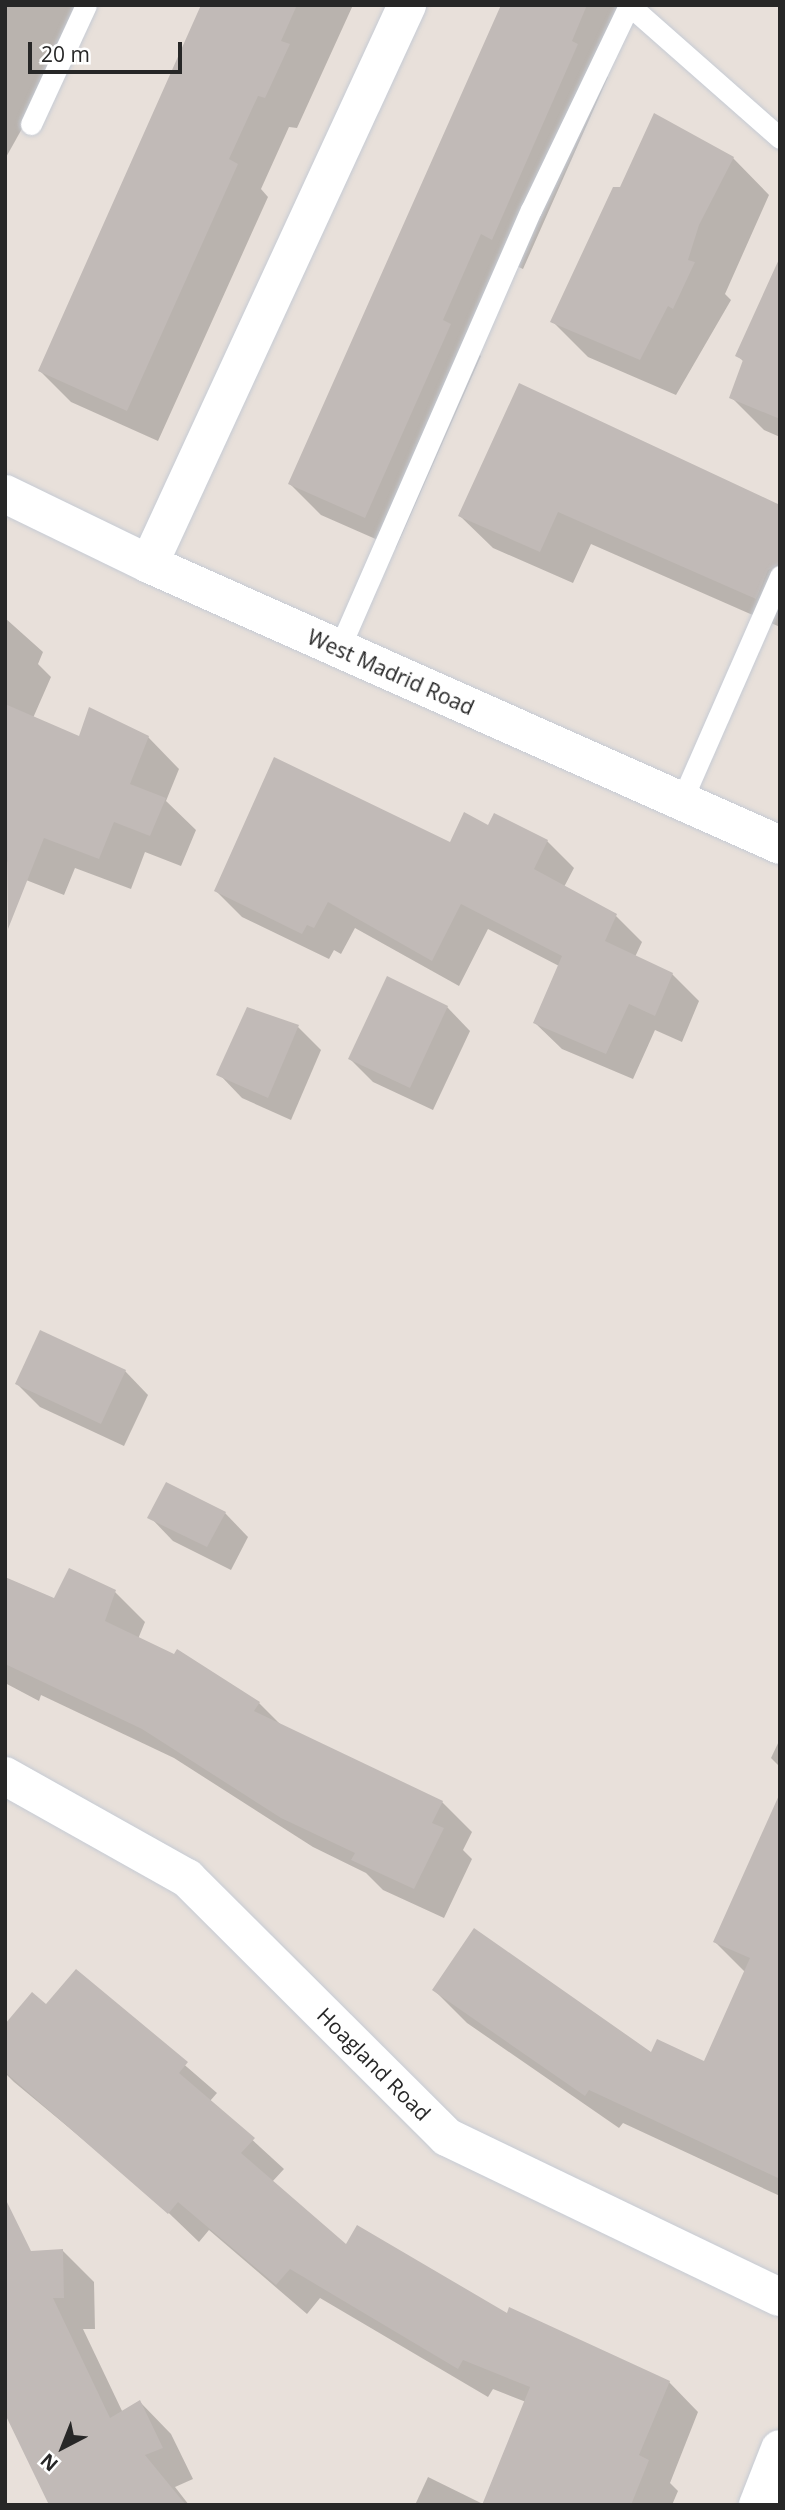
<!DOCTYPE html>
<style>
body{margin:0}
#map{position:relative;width:785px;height:2510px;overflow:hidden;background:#e8e0da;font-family:"Open Sans",sans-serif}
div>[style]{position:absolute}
.shadow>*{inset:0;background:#0003}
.building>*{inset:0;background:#c1bab7}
.roads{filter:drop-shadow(0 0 2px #c6cbd4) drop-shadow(0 0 2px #c6cbd4)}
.lane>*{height:21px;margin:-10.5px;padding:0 10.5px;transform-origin:10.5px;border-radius:10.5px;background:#fff}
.street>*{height:38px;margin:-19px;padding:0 19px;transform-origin:19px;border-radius:19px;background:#fff}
.secondary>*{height:38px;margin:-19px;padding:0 19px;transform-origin:19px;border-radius:19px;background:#fff}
span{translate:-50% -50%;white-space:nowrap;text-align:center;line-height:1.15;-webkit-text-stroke:5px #fff;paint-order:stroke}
.street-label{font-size:21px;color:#272727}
.frame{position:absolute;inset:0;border:7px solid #272727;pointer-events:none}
.north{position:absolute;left:28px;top:2412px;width:70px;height:70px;-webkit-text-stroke:5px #fff;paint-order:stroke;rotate:222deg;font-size:19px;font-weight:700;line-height:28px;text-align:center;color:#272727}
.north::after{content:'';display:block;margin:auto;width:24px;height:32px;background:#272727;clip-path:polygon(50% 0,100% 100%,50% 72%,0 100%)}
.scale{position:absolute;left:28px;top:42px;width:154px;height:32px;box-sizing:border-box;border:4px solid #272727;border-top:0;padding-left:9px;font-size:21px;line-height:24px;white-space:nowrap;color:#272727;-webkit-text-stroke:5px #fff;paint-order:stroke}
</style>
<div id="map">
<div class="shadow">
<div style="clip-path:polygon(5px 5px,79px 5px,51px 77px,5px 159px)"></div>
<div style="clip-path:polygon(203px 5px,353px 5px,297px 128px,289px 127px,261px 189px,268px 197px,158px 441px,71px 402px,40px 371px)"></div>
<div style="clip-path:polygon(503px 5px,619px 5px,603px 72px,608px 77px,523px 269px,512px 264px,474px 350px,481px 356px,396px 548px,321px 515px,290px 484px)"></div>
<div style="clip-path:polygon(733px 158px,769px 195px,725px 294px,731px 300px,676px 395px,588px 357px,552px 321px,621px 189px)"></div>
<div style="clip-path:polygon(780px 285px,780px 437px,764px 430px,731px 397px,744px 362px,737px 355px)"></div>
<div style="clip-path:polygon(520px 385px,780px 507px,780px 627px,591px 544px,573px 583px,493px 548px,460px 516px)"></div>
<div style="clip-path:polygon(5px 618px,43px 652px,38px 664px,51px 677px,33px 718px,80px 738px,148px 737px,179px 769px,166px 801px,196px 830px,181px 866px,145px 852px,131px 889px,75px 868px,64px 895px,26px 880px,5px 859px,5px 821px,13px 799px,5px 795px)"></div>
<div style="clip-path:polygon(495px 815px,547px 841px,574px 868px,564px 887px,616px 916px,642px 942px,635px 957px,672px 974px,699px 1001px,682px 1042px,655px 1030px,633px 1079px,562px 1049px,535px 1023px,559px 966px,488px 929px,459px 986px,355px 928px,341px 954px,334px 950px,329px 959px,242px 917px,216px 891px,450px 844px,489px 827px)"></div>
<div style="clip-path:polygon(447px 1007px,470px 1031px,433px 1110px,373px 1082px,350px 1059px)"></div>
<div style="clip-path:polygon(298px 1027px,321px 1050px,291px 1120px,242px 1098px,219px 1074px)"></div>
<div style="clip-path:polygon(125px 1371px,148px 1395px,124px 1446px,40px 1407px,17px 1384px)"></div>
<div style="clip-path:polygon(225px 1513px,248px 1537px,231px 1570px,173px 1541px,150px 1517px)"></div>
<div style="clip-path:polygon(5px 1579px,54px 1600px,115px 1592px,145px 1622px,138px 1639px,259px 1703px,282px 1726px,442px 1802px,472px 1832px,463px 1850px,472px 1859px,444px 1918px,383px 1890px,366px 1873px,313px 1847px,174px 1758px,41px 1695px,39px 1701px,5px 1683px)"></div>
<div style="clip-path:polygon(780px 1739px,780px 1767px,771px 1758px)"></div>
<div style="clip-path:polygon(780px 1818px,780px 2196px,623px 2123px,619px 2128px,467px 2023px,434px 1990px,652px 2055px,704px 2064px,745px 1972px,715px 1942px)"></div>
<div style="clip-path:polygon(76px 1971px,217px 2093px,210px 2101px,284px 2169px,272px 2182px,347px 2246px,669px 2382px,698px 2412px,670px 2483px,678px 2491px,672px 2505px,520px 2505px,526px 2402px,493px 2389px,488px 2397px,320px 2298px,307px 2314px,209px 2230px,199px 2242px,150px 2195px,14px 2082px,5px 2073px,5px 2027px,46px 2007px)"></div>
<div style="clip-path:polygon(63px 2251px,94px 2282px,95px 2329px,83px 2329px,123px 2413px,140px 2402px,171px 2434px,193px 2479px,175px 2487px,189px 2505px,55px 2505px,5px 2410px)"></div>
<div style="clip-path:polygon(428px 2477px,485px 2505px,415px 2505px)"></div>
</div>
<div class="building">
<div style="clip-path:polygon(201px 5px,297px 5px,281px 41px,290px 44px,265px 98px,258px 96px,229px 159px,238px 164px,127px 411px,38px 371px)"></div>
<div style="clip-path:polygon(501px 5px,587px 5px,572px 41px,578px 44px,492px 240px,481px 234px,443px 320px,451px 324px,365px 518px,288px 484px)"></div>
<div style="clip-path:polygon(654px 113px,734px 157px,699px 225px,688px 260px,695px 262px,673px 309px,668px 306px,640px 360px,550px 322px,613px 187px,620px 187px)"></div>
<div style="clip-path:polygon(780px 257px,780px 419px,729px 398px,743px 360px,735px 356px)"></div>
<div style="clip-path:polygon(519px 383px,780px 505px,780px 563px,768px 570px,756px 599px,558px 512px,540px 552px,458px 516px)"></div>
<div style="clip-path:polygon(5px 704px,79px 736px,89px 707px,149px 736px,130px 784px,166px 798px,150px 836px,114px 822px,99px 859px,44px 838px,8px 929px)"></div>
<div style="clip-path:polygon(274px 757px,450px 842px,464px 812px,488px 825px,494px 813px,548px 840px,534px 869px,617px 914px,605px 941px,673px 973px,655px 1016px,629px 1004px,606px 1054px,533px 1023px,562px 956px,461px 904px,432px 961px,328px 902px,314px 928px,307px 925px,302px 934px,214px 891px)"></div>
<div style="clip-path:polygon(387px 976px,448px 1006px,410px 1088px,348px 1059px)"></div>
<div style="clip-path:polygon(247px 1007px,299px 1025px,268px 1098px,216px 1075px)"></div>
<div style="clip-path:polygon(40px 1330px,126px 1370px,101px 1424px,15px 1384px)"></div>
<div style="clip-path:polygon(166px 1482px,226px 1512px,207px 1547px,147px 1518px)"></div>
<div style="clip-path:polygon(69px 1568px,116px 1590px,105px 1621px,174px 1654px,177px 1649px,260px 1702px,254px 1711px,443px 1801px,432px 1823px,444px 1828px,414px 1889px,351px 1860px,355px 1853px,281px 1818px,142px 1729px,5px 1664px,5px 1577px,54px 1598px)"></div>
<div style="clip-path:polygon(780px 1793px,780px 2179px,589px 2090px,585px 2096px,432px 1990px,474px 1928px,651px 2052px,657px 2039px,704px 2061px,750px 1958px,713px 1942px)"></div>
<div style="clip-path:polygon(76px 1969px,188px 2062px,179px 2073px,255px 2138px,241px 2153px,346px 2244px,357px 2225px,507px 2313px,509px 2307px,670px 2381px,639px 2455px,649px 2460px,631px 2505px,482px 2505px,530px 2387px,463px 2360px,458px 2369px,290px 2269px,276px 2285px,178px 2202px,168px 2214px,5px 2072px,5px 2024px,32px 1992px,46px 2004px)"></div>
<div style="clip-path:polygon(5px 2198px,31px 2251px,63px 2249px,64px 2298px,53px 2298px,110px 2418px,140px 2400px,163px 2448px,145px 2455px,186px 2505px,49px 2505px,5px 2414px)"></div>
</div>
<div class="roads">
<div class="lane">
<div style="left:31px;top:124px;width:131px;rotate:-65.2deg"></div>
<div style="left:339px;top:649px;width:479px;rotate:-66.4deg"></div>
<div style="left:531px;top:210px;width:227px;rotate:-64.4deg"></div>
<div style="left:629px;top:5px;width:201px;rotate:41.4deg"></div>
<div style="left:681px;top:802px;width:247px;rotate:-66.3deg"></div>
</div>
<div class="street">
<div style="left:149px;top:564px;width:616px;rotate:-65.22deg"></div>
<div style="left:5px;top:1776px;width:209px;rotate:29.3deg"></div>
<div style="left:187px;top:1878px;width:367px;rotate:44.9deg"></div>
<div style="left:447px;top:2137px;width:369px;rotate:25.7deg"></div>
</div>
<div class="secondary">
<div style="left:5px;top:494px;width:160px;rotate:25.9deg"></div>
<div style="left:149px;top:564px;width:691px;rotate:24deg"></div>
<div style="left:758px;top:2505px;width:60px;rotate:-68.6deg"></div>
</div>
</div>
<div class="street-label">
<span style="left:391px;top:672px;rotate:24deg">West Madrid Road</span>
<span style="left:374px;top:2064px;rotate:45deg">Hoagland Road</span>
</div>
<div class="frame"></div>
<div class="north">N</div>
<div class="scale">20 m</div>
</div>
